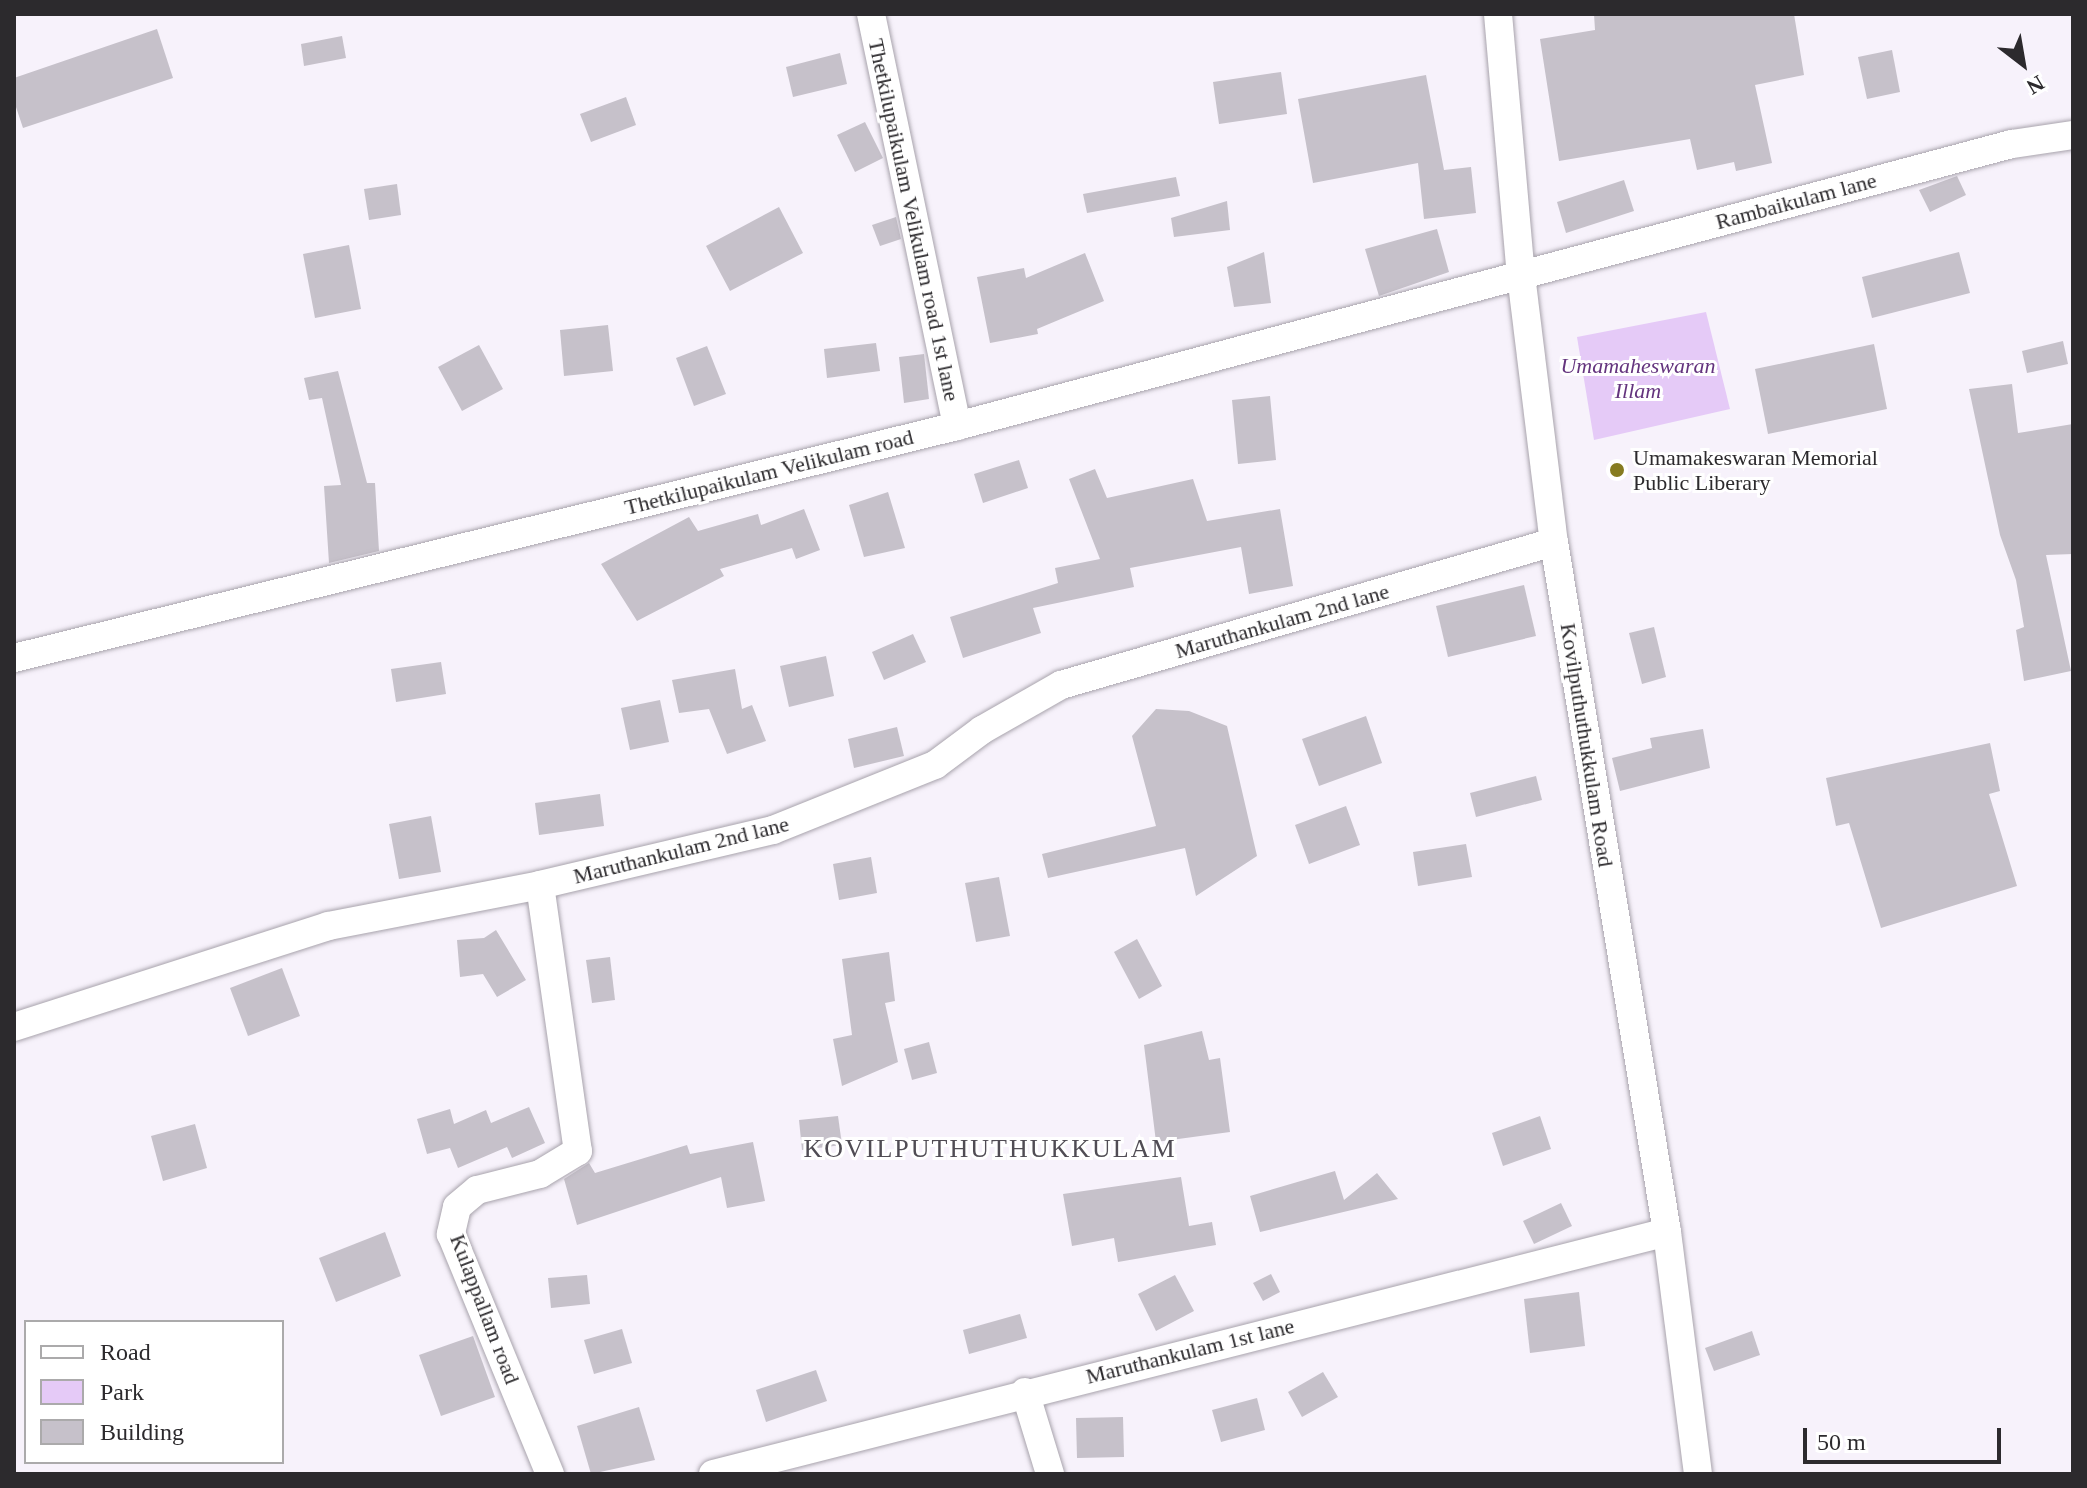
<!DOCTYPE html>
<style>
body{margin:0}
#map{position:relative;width:2087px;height:1488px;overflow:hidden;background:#f7f2fb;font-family:Georgia,serif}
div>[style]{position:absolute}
.green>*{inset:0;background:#e5caf7}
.building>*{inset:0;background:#c6c1ca}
.roads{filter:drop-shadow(0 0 2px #a8a3ac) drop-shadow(0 0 2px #a8a3ac)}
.minor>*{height:28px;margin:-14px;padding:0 14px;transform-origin:14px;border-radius:14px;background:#fff}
.dots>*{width:22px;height:22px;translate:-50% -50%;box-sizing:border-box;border:4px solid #fff;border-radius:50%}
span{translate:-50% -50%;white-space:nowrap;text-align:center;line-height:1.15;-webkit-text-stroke:6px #fff;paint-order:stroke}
.street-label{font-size:22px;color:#2c2a2d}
.park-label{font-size:22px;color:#64347e;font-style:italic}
.poi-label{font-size:22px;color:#2c2a2d}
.left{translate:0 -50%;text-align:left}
.quarter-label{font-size:26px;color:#504c54;letter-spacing:2px}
.frame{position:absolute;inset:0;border:16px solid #2c2a2d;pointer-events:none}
.legend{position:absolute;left:24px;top:1320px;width:260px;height:144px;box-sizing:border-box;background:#fff;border:2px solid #abaaab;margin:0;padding:10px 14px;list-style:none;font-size:24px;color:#2c2a2d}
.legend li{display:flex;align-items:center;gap:16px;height:40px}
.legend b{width:40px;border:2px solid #abaaab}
.north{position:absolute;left:1983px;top:24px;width:80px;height:80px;-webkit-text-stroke:6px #fff;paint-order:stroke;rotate:149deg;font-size:22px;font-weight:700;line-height:32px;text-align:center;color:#2c2a2d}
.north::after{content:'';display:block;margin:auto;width:28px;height:36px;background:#2c2a2d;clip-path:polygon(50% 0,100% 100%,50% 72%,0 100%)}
.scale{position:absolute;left:1803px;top:1428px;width:198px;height:36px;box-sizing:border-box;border:4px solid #2c2a2d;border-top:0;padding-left:10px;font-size:24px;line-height:28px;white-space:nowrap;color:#2c2a2d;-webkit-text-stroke:6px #fff;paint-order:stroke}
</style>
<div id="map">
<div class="green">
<div style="clip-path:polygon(1706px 312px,1730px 409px,1594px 440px,1577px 337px)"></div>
</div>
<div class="building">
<div style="clip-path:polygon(1594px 14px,1794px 14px,1804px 75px,1755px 85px,1772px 163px,1736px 171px,1734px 162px,1697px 170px,1690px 139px,1559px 161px,1540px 39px,1595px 30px)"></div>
<div style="clip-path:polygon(157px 29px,173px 78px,23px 128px,14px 101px,14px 78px)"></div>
<div style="clip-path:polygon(342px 36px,346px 58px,304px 66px,301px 44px)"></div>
<div style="clip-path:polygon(1892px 50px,1900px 92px,1867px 99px,1858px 57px)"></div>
<div style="clip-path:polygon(840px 53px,847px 84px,793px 97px,786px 67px)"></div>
<div style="clip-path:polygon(1281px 72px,1287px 114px,1219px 124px,1213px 82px)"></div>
<div style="clip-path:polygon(1426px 75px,1444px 170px,1471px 167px,1476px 213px,1424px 219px,1418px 163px,1313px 183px,1298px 99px)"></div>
<div style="clip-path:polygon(626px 97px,636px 125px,591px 142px,580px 114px)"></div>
<div style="clip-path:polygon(865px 122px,883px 158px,855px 172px,837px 135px)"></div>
<div style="clip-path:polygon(1957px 176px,1966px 195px,1930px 212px,1919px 190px)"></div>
<div style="clip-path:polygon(1176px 177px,1180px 196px,1087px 213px,1083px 194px)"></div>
<div style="clip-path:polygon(1624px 180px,1634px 211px,1566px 233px,1557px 202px)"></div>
<div style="clip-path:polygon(397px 184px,401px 215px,369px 220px,364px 189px)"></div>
<div style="clip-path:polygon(1227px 201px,1230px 230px,1174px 237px,1171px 218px)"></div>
<div style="clip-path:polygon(779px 207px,803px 253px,730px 291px,706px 246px)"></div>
<div style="clip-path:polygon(896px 217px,901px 239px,880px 246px,872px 225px)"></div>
<div style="clip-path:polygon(1437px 229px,1449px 272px,1379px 296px,1365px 249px)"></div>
<div style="clip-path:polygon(349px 245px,361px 309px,315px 318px,303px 254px)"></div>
<div style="clip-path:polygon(1264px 252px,1271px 303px,1234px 307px,1227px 267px)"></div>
<div style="clip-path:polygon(1959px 252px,1970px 293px,1872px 318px,1862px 277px)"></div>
<div style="clip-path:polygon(1085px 253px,1104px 301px,1037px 329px,1038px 334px,990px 343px,977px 277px,1024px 268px,1026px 278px)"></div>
<div style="clip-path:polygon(608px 325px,613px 371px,564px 376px,560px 330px)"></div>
<div style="clip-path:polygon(2063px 341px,2068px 364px,2027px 373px,2022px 351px)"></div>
<div style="clip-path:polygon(876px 343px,880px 371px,827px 378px,824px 349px)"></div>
<div style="clip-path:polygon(1874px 344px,1887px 409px,1768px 434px,1755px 369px)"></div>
<div style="clip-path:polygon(479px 345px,503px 389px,462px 411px,438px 367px)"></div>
<div style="clip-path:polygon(707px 346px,726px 394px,694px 406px,676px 358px)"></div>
<div style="clip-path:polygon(924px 354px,929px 399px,904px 403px,899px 357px)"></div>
<div style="clip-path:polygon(338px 371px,367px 483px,375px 483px,379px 551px,329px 563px,324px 486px,341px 485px,322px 398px,309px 400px,304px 378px)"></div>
<div style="clip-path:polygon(2012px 384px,2018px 433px,2073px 424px,2073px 554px,2046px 555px,2071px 671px,2024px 681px,2016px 630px,2024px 627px,2016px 580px,2000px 535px,1969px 389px)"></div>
<div style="clip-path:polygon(1270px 396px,1276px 460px,1238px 464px,1232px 400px)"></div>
<div style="clip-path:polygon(1019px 460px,1028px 488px,983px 503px,974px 474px)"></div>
<div style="clip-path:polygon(1095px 469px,1107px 498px,1193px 479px,1207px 521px,1280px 509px,1293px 586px,1249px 594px,1241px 547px,1130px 568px,1134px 587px,1033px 608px,1041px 633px,963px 658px,950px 617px,1058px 583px,1055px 568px,1100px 559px,1069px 479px)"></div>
<div style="clip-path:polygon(888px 492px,905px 548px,864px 557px,849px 505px)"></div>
<div style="clip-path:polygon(804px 509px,820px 550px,796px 559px,792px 548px,720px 569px,724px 576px,637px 621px,601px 564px,689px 517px,698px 531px,758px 514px,761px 525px)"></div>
<div style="clip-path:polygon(1524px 585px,1536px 636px,1448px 657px,1436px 606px)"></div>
<div style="clip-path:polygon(1654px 627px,1666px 677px,1642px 684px,1629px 633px)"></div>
<div style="clip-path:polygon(913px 634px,926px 662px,884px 680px,872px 652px)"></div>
<div style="clip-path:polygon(826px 656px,834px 696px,789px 707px,780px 666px)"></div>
<div style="clip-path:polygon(441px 662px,446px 694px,396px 702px,391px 669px)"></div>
<div style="clip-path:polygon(735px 669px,742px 709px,752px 705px,766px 741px,727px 754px,709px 709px,679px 713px,672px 680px)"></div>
<div style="clip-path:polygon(660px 700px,669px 742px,630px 750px,621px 708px)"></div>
<div style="clip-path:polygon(1156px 709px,1189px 711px,1227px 726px,1257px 856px,1196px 896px,1185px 848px,1048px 878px,1042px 854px,1156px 826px,1132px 736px)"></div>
<div style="clip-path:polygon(1366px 716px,1382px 763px,1319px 786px,1302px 739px)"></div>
<div style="clip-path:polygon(897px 727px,904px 756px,854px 768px,848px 739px)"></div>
<div style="clip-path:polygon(1703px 729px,1710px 768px,1620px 791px,1612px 758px,1652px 748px,1650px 738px)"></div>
<div style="clip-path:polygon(1990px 743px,2000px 791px,1989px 794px,2017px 886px,1881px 928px,1849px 823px,1836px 826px,1826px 778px)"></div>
<div style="clip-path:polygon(1536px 776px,1542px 800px,1476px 817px,1470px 793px)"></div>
<div style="clip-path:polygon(600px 794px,604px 826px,539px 835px,535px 803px)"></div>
<div style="clip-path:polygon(1346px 806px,1360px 845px,1309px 864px,1295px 825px)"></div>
<div style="clip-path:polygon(431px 816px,441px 872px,399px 879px,389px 824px)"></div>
<div style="clip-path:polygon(1466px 844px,1472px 877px,1418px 886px,1413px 852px)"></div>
<div style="clip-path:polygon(871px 857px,877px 893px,839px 900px,833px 864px)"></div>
<div style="clip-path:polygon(999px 877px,1010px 936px,976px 942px,965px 883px)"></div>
<div style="clip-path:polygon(496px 930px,526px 980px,497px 997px,483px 974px,460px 977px,457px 940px,484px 938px)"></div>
<div style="clip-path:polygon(1137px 939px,1162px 986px,1139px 999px,1114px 952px)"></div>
<div style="clip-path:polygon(889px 952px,895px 1001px,885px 1003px,898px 1062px,842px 1086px,833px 1039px,852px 1035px,842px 959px)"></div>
<div style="clip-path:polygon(610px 957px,615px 1000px,592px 1003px,586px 960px)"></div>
<div style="clip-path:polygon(282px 968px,300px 1016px,248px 1036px,230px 988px)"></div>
<div style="clip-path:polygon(1202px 1031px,1209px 1060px,1220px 1058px,1230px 1132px,1156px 1142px,1144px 1045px)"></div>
<div style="clip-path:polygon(929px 1042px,937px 1073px,912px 1080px,904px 1049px)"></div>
<div style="clip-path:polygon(529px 1107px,545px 1143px,512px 1158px,507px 1147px,458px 1168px,450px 1148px,427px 1154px,417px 1119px,450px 1109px,454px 1124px,486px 1110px,491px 1123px)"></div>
<div style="clip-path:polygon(838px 1116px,842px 1145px,802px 1150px,799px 1120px)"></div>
<div style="clip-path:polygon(1540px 1116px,1551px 1149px,1503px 1166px,1492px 1133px)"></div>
<div style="clip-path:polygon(195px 1124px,207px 1168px,163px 1181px,151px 1136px)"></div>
<div style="clip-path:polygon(753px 1142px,765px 1201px,727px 1208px,721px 1177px,577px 1225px,564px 1179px,589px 1163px,595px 1173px,687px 1145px,690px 1154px)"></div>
<div style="clip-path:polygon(1335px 1171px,1344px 1200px,1377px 1173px,1398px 1199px,1260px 1232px,1250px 1196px)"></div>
<div style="clip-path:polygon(1181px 1177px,1189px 1226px,1212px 1222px,1216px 1245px,1118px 1262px,1114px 1238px,1072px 1246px,1063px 1194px)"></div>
<div style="clip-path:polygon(1561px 1203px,1572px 1226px,1534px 1244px,1523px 1221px)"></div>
<div style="clip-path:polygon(385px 1232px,401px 1276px,336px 1302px,319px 1258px)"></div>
<div style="clip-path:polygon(1271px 1274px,1280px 1292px,1263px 1301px,1253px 1283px)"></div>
<div style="clip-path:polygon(587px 1275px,590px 1304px,551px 1308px,548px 1278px)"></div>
<div style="clip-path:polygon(1175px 1275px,1194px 1311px,1156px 1331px,1138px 1294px)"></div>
<div style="clip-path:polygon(1579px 1292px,1585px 1346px,1530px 1353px,1524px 1299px)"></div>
<div style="clip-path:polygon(1020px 1314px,1027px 1338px,969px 1354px,963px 1330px)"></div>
<div style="clip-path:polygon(622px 1329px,632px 1363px,594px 1374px,584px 1340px)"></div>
<div style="clip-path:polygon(1752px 1331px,1760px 1355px,1714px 1371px,1705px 1348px)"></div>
<div style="clip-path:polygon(473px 1336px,495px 1397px,441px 1416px,419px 1355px)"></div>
<div style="clip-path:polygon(816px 1370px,827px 1401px,766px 1422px,756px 1390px)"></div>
<div style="clip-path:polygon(1323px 1372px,1338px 1397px,1302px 1417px,1288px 1392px)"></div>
<div style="clip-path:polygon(1257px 1398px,1265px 1430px,1221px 1442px,1212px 1410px)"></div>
<div style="clip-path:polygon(639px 1407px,655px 1460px,591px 1474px,577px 1426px)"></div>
<div style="clip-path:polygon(1123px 1417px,1124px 1457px,1077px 1458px,1076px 1418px)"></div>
</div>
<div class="roads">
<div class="minor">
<div style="left:871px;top:14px;width:421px;rotate:78.2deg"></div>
<div style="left:1498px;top:14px;width:262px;rotate:85deg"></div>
<div style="left:1521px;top:275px;width:269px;rotate:83deg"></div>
<div style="left:1554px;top:542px;width:699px;rotate:80.7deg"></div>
<div style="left:1667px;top:1232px;width:244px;rotate:82.7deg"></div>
<div style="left:14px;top:658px;width:971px;rotate:-13.82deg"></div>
<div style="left:957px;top:426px;width:1092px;rotate:-14.97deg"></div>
<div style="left:2012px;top:144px;width:62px;rotate:-8.4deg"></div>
<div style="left:540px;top:885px;width:269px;rotate:81.9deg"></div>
<div style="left:578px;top:1151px;width:44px;rotate:148.8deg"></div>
<div style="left:540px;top:1174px;width:65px;rotate:165.7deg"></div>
<div style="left:477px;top:1190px;width:26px;rotate:140deg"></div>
<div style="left:457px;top:1207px;width:28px;rotate:103deg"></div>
<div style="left:451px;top:1234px;width:260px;rotate:67.6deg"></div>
<div style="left:14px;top:1027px;width:330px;rotate:-17.8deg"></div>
<div style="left:328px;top:926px;width:216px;rotate:-10.9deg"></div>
<div style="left:540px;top:885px;width:239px;rotate:-13.3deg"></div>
<div style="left:773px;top:830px;width:175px;rotate:-21.9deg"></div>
<div style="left:935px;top:765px;width:59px;rotate:-36.7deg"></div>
<div style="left:982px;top:730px;width:91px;rotate:-29.7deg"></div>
<div style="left:1061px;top:685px;width:513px;rotate:-16.18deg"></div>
<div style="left:1025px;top:1392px;width:86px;rotate:73deg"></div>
<div style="left:713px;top:1474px;width:984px;rotate:-14.23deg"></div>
</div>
</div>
<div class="dots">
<div style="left:1617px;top:470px;background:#867b20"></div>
</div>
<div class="street-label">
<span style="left:1796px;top:201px;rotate:-15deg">Rambaikulam lane</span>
<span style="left:914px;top:220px;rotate:78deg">Thetkilupaikulam Velikulam road 1st lane</span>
<span style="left:769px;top:472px;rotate:-14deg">Thetkilupaikulam Velikulam road</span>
<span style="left:1282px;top:621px;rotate:-16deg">Maruthankulam 2nd lane</span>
<span style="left:1587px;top:745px;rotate:81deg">Kovilputhuthukkulam Road</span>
<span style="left:681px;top:850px;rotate:-14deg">Maruthankulam 2nd lane</span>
<span style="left:485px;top:1309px;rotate:69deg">Kulappallam road</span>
<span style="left:1190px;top:1351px;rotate:-14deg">Maruthankulam 1st lane</span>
</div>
<div class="park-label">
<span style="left:1638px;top:378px">Umamaheswaran<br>Illam</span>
</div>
<div class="poi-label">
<span class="left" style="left:1633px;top:470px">Umamakeswaran Memorial<br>Public Liberary</span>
</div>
<div class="quarter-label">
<span style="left:990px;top:1149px">KOVILPUTHUTHUKKULAM</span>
</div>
<div class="frame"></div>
<ul class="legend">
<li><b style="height:10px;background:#fff"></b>Road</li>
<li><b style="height:22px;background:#e5caf7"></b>Park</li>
<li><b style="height:22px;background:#c6c1ca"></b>Building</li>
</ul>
<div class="north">N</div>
<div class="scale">50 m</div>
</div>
